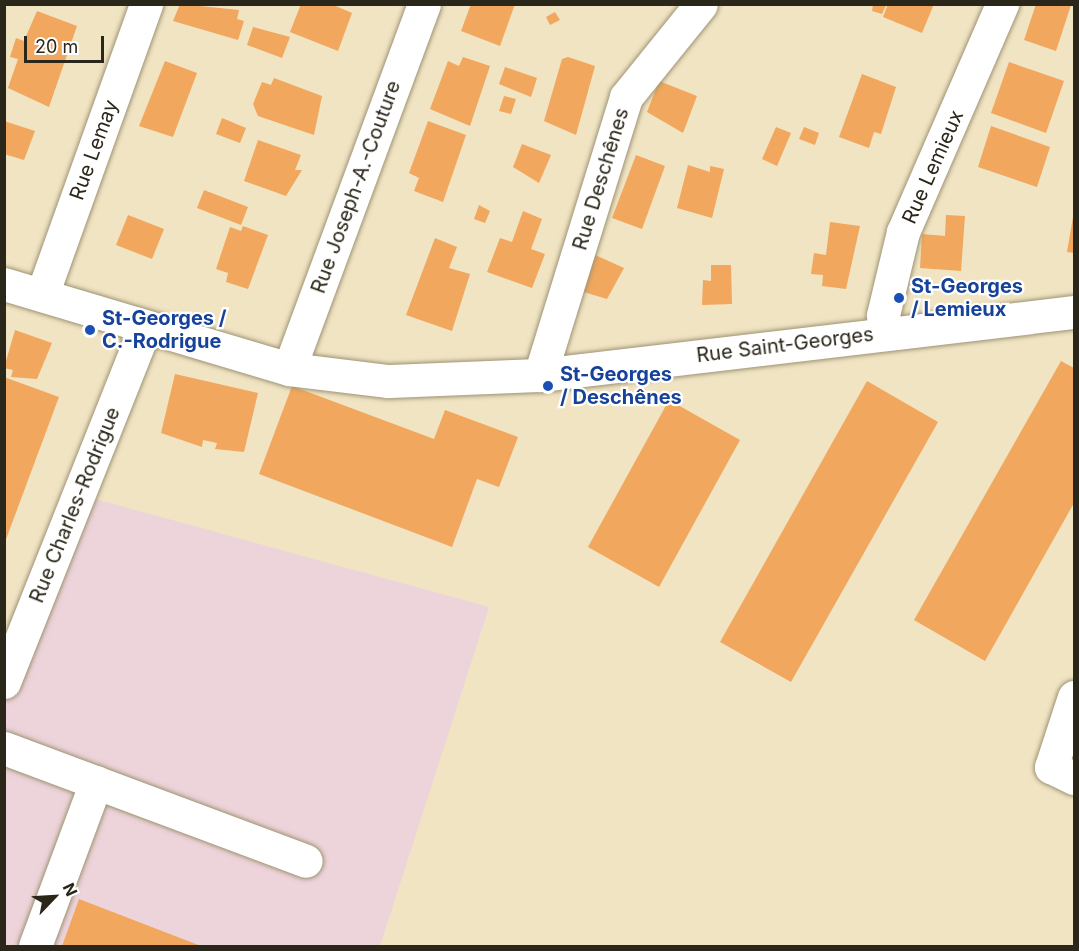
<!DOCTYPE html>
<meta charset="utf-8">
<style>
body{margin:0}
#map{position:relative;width:1079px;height:951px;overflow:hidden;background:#f0e4c3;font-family:Inter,sans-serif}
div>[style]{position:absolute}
.commercial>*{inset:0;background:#edd3da}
.building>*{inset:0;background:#f1a75d}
.roads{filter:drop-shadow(0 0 2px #9e9374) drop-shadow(0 0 2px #9e9374)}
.minor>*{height:33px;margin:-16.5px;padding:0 16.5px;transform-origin:16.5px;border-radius:16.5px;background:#fff}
.dots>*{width:16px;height:16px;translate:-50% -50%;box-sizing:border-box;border:3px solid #fff;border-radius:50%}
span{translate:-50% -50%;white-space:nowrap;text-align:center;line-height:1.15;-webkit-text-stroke:4.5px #fff;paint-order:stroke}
.street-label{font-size:20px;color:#2a2619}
.transit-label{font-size:20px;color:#164399;font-weight:700}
.left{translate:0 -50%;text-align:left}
.frame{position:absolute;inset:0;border:6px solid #2a2619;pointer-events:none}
.north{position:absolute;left:24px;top:867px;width:60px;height:60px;-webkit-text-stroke:4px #fff;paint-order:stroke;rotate:65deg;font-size:16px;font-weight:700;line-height:24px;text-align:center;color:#2a2619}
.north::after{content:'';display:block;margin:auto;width:21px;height:27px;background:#2a2619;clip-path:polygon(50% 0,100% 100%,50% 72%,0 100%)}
.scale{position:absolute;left:24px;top:36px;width:80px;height:27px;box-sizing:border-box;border:3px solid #2a2619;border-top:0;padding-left:8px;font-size:18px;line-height:21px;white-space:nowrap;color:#2a2619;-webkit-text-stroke:4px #fff;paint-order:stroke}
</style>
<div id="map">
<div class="commercial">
<div style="clip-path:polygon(66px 491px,489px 607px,380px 946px,5px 946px,4px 644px)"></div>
</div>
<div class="building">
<div style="clip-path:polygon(180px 4px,239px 10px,237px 19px,244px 21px,238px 40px,173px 21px)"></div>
<div style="clip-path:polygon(301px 4px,331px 4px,352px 13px,338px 51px,290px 32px)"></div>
<div style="clip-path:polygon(471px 4px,515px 4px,500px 46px,461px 31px)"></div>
<div style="clip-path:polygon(888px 4px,934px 4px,922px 33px,883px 17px)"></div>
<div style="clip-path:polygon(1036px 4px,1071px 5px,1056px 51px,1024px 40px)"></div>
<div style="clip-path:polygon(873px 5px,886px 5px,882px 14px,872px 11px)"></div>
<div style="clip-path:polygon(37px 11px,77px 26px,49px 107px,8px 88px,18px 59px,10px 57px,16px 38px,24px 41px)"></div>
<div style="clip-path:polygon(555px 12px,560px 20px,550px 25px,546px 17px)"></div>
<div style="clip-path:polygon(253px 27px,290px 37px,282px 58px,247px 45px)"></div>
<div style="clip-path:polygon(463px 57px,490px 66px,470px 126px,430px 109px,448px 61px,459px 66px)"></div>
<div style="clip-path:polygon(568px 57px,595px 66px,576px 135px,544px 121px,562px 59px)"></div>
<div style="clip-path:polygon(165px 61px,197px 73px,173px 137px,139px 126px)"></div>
<div style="clip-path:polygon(1009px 62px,1064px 81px,1046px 133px,991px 113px)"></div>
<div style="clip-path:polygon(505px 67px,537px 78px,531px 97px,499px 84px)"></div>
<div style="clip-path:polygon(862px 74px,896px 87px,881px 134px,874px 132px,869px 148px,839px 137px)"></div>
<div style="clip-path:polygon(274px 78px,322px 96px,314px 135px,258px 116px,253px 104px,262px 82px,271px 85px)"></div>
<div style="clip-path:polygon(659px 81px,697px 96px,683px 133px,647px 112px)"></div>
<div style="clip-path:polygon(504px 96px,516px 99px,511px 114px,499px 111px)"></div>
<div style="clip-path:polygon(222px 118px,246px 128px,240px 143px,216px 134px)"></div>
<div style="clip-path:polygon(4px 121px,35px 131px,24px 160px,4px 154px)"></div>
<div style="clip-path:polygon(428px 121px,466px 135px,443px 202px,414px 191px,419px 178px,409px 173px)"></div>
<div style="clip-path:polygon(991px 126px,1050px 147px,1037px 187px,978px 167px)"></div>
<div style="clip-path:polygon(776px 127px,791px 133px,777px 166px,762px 159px)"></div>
<div style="clip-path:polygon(804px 127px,819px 133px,815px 145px,799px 139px)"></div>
<div style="clip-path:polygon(258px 140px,301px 155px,295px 170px,302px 170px,286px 196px,244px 181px)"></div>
<div style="clip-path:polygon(522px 144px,551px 155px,539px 183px,513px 167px)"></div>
<div style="clip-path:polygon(636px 155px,665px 166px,642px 229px,612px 218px)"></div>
<div style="clip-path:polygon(688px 165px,710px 172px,710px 166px,724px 169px,712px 218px,677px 208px)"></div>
<div style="clip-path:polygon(204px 190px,248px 207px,241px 225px,197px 208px)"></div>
<div style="clip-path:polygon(479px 205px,490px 211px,485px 223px,474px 219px)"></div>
<div style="clip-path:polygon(523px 211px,542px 219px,531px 249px,545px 254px,532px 288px,487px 272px,500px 238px,512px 242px)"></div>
<div style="clip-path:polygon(128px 215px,164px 229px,152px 259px,116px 245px)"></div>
<div style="clip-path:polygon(946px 215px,965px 216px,961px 271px,920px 268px,922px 234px,945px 236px)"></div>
<div style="clip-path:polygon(1073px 217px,1074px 218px,1074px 253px,1067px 252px)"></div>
<div style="clip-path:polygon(830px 222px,860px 226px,846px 289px,822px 286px,823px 275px,811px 274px,814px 253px,826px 255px)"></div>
<div style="clip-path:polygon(243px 226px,268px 235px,248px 289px,226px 282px,228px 273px,216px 269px,230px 227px,241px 231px)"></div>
<div style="clip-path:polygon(435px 238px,457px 247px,449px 268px,470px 274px,452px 331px,406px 315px)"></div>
<div style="clip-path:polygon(593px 254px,624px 268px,607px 299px,577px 290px)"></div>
<div style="clip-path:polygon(711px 265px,731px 265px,732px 304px,702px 305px,703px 280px,711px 281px)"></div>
<div style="clip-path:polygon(15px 330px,52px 343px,37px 379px,11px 377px,13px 370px,4px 368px)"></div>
<div style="clip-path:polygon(1061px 361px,1074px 368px,1074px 503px,985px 661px,914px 620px)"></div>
<div style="clip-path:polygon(175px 374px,258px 393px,244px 452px,215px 449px,217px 443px,203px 440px,202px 447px,161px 433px)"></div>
<div style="clip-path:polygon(4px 377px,59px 397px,5px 542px,4px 542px)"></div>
<div style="clip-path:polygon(867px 381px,938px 422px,791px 682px,720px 642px)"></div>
<div style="clip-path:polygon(292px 386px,434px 439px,445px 410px,518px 437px,499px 487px,477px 479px,452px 547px,259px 474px)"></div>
<div style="clip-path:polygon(669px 400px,740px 440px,659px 587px,588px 547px)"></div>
<div style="clip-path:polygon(79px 899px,201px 946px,62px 946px)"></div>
</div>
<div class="roads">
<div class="minor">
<div style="left:4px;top:284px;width:297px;rotate:16.6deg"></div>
<div style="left:289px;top:369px;width:100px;rotate:6.9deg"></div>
<div style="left:388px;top:381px;width:152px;rotate:-2.3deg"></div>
<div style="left:540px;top:375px;width:538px;rotate:-6.73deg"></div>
<div style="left:42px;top:295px;width:309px;rotate:-70.3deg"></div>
<div style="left:886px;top:334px;width:19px;rotate:-99deg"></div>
<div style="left:883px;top:315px;width:85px;rotate:-76.5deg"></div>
<div style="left:903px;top:232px;width:249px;rotate:-66.5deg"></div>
<div style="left:289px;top:369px;width:389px;rotate:-69.7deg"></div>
<div style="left:540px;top:375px;width:291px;rotate:-72.8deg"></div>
<div style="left:626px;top:97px;width:119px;rotate:-51.1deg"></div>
<div style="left:4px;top:682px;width:381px;rotate:-68.3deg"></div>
<div style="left:1074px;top:697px;width:74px;rotate:108.2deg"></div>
<div style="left:1051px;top:767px;width:25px;rotate:26deg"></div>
<div style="left:4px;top:748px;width:322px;rotate:20.5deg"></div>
<div style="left:35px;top:946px;width:175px;rotate:-69.6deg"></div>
</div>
</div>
<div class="dots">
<div style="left:899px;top:298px;background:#1a4fb4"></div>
<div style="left:90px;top:330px;background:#1a4fb4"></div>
<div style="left:548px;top:386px;background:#1a4fb4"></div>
</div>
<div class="street-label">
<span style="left:94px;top:150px;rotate:-70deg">Rue Lemay</span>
<span style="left:933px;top:167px;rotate:-66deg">Rue Lemieux</span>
<span style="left:601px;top:179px;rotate:-73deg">Rue Deschênes</span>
<span style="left:356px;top:187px;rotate:-70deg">Rue Joseph-A.-Couture</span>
<span style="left:785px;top:345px;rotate:-7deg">Rue Saint-Georges</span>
<span style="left:75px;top:505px;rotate:-68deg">Rue Charles-Rodrigue</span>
</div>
<div class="transit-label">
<span class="left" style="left:911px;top:298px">St-Georges<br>/ Lemieux</span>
<span class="left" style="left:102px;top:330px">St-Georges /<br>C.-Rodrigue</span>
<span class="left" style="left:560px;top:386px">St-Georges<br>/ Deschênes</span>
</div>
<div class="frame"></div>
<div class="north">N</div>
<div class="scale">20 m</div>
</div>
